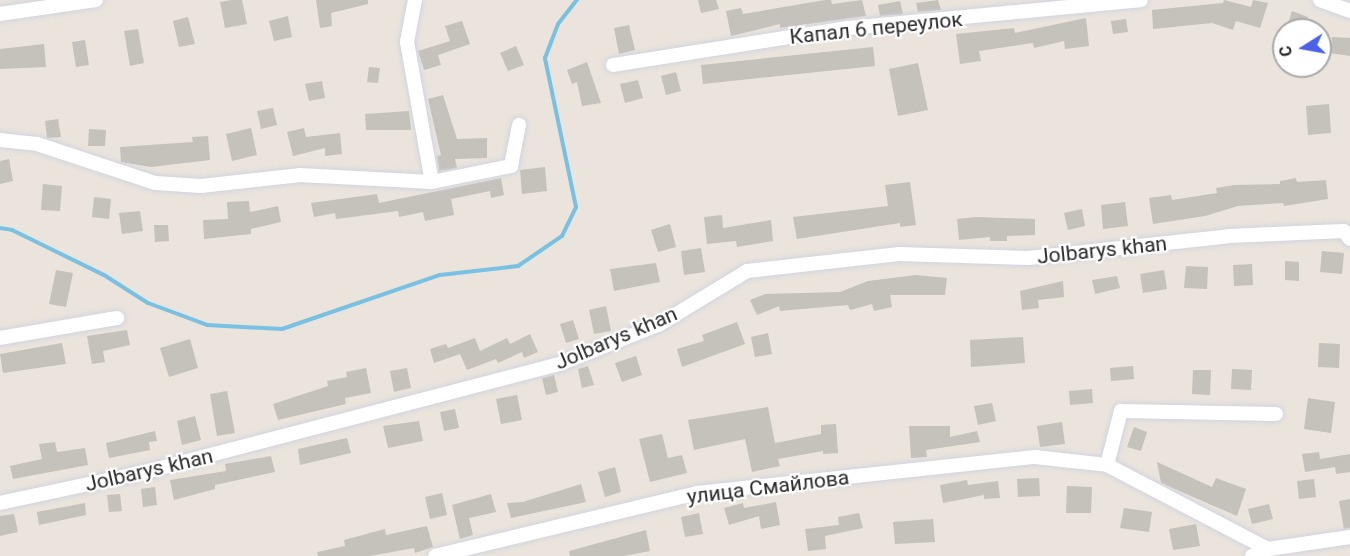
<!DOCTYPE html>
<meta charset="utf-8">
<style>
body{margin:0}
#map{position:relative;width:1350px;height:556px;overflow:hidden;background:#eae4dc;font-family:Roboto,sans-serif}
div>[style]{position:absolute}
.stream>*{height:4px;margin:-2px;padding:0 2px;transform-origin:2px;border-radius:2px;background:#78c1e2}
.building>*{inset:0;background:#c5c1bb}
.roads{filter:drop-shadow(0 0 2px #d1d3e0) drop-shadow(0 0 2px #d1d3e0)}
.minor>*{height:14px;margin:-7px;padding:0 7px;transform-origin:7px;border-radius:7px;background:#fff}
span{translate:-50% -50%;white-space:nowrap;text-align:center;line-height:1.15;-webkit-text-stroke:4.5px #fff;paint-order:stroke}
.street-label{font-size:21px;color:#292929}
.north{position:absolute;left:1272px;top:18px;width:60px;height:60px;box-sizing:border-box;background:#fff;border:2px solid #a9a9a9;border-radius:50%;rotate:259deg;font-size:16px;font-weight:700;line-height:24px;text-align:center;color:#292929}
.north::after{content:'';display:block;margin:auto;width:21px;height:27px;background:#4b61e8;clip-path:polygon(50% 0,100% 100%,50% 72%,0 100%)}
</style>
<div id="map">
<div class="stream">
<div style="left:0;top:228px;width:12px;rotate:9deg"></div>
<div style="left:12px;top:230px;width:102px;rotate:26.1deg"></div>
<div style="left:104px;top:275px;width:52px;rotate:32.5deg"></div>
<div style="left:148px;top:303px;width:63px;rotate:20.4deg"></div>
<div style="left:207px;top:325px;width:75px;rotate:3.1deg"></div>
<div style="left:282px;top:329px;width:167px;rotate:-18.9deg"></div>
<div style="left:440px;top:275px;width:79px;rotate:-6.6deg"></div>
<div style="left:518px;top:266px;width:53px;rotate:-34.3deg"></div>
<div style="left:562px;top:236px;width:32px;rotate:-64deg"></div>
<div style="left:576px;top:207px;width:152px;rotate:-101.8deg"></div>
<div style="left:545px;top:58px;width:36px;rotate:-69deg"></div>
<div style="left:558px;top:24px;width:31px;rotate:-52deg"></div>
</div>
<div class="building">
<div style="clip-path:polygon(231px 0,242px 0,247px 24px,225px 28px,220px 2px)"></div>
<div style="clip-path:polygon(316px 0,368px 0,368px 4px,331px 13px,332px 26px,320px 28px)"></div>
<div style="clip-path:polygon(698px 0,716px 0,719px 9px,701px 13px)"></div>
<div style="clip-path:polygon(825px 0,831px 0,832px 4px,862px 0,866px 16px,780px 28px,780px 24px,731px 36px,726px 11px,741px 8px,743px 14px)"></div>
<div style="clip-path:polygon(938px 0,941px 10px,918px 12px,916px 3px)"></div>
<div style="clip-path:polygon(1224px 0,1251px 7px,1253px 0,1268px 3px,1260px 28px,1236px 21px,1233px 30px,1212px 23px,1153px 29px,1152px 10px,1223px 3px)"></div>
<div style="clip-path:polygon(900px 1px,903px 14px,880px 16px,878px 5px)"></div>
<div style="clip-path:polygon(1292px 11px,1308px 17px,1304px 30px,1286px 30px)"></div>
<div style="clip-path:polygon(288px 16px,292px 37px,274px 41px,269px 21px)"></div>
<div style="clip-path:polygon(188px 17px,195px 44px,179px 47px,173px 21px)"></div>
<div style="clip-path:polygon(1086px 18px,1089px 46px,1065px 49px,1064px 41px,1034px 48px,1033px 43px,979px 51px,981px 61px,960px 64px,956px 34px,1014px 28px,1015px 33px)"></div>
<div style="clip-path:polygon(1126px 19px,1128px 32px,1113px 34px,1111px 21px)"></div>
<div style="clip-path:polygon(462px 21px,470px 44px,438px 55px,441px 65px,424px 70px,418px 51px,450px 41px,445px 26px)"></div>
<div style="clip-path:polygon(629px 25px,635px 50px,619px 54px,614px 28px)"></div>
<div style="clip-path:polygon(138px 29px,144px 63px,130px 66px,124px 31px)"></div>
<div style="clip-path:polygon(1332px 37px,1350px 38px,1350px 56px,1330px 53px)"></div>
<div style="clip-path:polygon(85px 40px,89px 65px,76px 67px,72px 42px)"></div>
<div style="clip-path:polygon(44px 44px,46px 67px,0 69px,0 49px)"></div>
<div style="clip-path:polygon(516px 46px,524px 65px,508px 71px,500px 53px)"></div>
<div style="clip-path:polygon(873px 47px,875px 66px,703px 84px,701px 65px)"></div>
<div style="clip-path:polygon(587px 62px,601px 103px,582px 106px,577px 82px,572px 84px,567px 70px)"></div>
<div style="clip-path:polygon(918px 63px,928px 110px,898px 116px,889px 69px)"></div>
<div style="clip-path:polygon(369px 67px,380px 68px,378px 83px,367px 82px)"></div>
<div style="clip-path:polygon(676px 72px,681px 91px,666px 95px,661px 76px)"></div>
<div style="clip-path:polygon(638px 80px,643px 98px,625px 103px,620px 84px)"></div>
<div style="clip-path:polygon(322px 81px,325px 98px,309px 101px,305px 84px)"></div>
<div style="clip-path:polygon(443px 95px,457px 139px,487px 138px,487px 158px,455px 159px,457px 168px,439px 171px,437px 156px,441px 155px,428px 99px)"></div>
<div style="clip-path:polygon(1329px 104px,1331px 133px,1308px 135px,1306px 106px)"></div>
<div style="clip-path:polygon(273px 108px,277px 125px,261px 129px,257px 111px)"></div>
<div style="clip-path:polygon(409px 111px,411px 130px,366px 130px,365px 114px)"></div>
<div style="clip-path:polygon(58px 119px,61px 137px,47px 138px,45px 121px)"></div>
<div style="clip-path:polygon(251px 128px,257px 155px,232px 161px,226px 134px)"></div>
<div style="clip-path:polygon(304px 128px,306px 137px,340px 133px,342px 154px,325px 156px,325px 148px,293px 156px,287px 132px)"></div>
<div style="clip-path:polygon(89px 129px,106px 130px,105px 146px,88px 146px)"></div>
<div style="clip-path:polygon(208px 136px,210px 160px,151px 167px,121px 162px,120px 147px,193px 142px,192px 137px)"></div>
<div style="clip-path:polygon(9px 159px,13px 181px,0 184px,0 161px)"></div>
<div style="clip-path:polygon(545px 167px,547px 191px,522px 194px,520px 170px)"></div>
<div style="clip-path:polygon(501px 178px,504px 195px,491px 198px,490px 191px,451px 199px,454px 215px,425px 221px,423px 212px,399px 217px,398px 211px,336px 219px,335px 213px,314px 217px,311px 203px,377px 194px,379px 203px)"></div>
<div style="clip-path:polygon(1296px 178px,1297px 182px,1326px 180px,1328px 199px,1284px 206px,1283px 203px,1238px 206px,1205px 216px,1153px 224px,1149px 198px,1171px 195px,1172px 200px,1217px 193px,1216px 188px,1234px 185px,1280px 184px,1280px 181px)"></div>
<div style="clip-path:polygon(910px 182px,916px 225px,900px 227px,900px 223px,797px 239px,793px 217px,888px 206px,885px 185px)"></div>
<div style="clip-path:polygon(43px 184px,62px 186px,60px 211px,41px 210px)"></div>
<div style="clip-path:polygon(94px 197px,111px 199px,109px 219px,92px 217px)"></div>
<div style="clip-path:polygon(249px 201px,250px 212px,278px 206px,281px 222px,251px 229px,251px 234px,204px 239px,203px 220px,228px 219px,227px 202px)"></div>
<div style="clip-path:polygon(1125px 202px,1128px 226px,1103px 229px,1101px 205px)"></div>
<div style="clip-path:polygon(1082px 209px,1085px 226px,1068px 230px,1064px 213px)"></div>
<div style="clip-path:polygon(140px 211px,143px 231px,122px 234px,119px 213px)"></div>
<div style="clip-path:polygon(722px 215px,723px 228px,771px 220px,773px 241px,737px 247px,736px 241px,707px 244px,704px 217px)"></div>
<div style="clip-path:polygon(977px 217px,1035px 219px,1035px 235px,1007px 236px,1007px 241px,990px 241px,990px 237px,959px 240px,957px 219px)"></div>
<div style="clip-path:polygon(670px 224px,676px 247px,658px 252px,651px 230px)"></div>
<div style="clip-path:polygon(154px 225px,168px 225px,169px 241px,155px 242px)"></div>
<div style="clip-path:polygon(701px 248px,705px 272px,684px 275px,681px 251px)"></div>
<div style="clip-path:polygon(1322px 251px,1344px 253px,1342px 274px,1320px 272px)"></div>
<div style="clip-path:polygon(1285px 261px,1299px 262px,1299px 281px,1285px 280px)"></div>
<div style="clip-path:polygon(656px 263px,660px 282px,614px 291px,610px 269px)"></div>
<div style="clip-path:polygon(1252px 264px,1253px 285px,1234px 286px,1233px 265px)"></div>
<div style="clip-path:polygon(1186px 266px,1208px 267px,1207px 289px,1184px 288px)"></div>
<div style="clip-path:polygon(56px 270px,73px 273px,66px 307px,49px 304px)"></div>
<div style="clip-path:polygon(1164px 270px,1167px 289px,1143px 293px,1140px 274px)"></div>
<div style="clip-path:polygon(916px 275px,947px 278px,945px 295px,890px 295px,892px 307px,874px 311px,872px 304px,850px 310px,848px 305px,780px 311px,779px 306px,757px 315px,750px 300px,765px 294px,840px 292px,868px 281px)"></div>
<div style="clip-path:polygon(1117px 276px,1120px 288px,1095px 294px,1092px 280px)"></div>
<div style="clip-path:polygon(1063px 281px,1064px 297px,1038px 300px,1039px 308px,1022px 310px,1020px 291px)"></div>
<div style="clip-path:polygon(606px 306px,611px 331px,594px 334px,589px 310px)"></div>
<div style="clip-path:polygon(573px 320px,579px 339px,566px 343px,560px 324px)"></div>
<div style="clip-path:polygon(737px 322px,745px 344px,682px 367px,677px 349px,704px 341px,702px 335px)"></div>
<div style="clip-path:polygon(127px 330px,130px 345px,103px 351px,105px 362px,92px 364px,87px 336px)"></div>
<div style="clip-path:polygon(768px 333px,772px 354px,755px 357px,751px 337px)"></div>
<div style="clip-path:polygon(530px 334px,538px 352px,524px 358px,522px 352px,498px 363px,496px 359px,467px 370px,460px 354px,434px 363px,430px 349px,446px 344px,448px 348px,475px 338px,480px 351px,507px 338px,510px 344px)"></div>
<div style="clip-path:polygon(1023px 337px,1025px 363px,971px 367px,970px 340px)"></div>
<div style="clip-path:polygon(190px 339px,198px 368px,169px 377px,160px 348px)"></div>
<div style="clip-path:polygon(62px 343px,66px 364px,3px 373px,0 354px)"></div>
<div style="clip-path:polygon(1319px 343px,1340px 344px,1339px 368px,1318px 367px)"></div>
<div style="clip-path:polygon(636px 356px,642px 375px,622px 382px,615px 363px)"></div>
<div style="clip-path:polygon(588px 366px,594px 385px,582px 388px,578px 369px)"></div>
<div style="clip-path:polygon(1133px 366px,1134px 379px,1111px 381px,1110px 368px)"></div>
<div style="clip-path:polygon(366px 368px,371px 393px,345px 398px,346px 404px,278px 420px,273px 404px,328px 386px,327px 381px,347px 377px,346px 372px)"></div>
<div style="clip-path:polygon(407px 368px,411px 388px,394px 392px,390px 371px)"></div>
<div style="clip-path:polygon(1232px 369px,1252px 370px,1251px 390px,1231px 389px)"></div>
<div style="clip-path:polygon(1193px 370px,1211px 370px,1210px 395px,1192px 394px)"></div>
<div style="clip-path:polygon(554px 375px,558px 392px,546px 395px,542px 378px)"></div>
<div style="clip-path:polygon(1092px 389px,1093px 403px,1070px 405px,1069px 391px)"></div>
<div style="clip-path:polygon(227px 391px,235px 433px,217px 436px,210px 394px)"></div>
<div style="clip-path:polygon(517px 395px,522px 420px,501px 424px,496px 399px)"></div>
<div style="clip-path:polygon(1308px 398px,1335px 402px,1331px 433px,1304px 429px)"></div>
<div style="clip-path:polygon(992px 403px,996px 421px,978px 425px,974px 406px)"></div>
<div style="clip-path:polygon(768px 407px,775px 443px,821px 434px,821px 425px,836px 424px,838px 453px,823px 454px,823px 451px,778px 459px,780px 466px,752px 472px,745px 439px,694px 450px,688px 420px)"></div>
<div style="clip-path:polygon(455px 409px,459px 428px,444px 431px,440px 412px)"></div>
<div style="clip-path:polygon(195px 416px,201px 440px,182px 445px,177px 421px)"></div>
<div style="clip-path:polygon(419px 421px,423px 441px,388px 448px,383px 426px)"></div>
<div style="clip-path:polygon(1062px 422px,1065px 444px,1040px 447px,1037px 426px)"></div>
<div style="clip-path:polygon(909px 426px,950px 426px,950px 437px,977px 431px,980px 442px,926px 450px,927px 457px,911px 458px)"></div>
<div style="clip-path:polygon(1134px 427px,1147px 432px,1141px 451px,1127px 447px)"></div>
<div style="clip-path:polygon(155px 431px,157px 441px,149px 442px,150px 450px,109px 458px,106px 443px)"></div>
<div style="clip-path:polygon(662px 434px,668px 458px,682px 455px,687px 473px,650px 482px,639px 439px)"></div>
<div style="clip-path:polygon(347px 438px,351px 453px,300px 465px,298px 449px)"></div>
<div style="clip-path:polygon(55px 442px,57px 452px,85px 448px,88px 465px,13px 479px,10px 466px,42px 459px,39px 444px)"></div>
<div style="clip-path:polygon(1319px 452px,1320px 459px,1350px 454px,1350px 472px,1336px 474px,1335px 467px,1305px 472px,1302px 454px)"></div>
<div style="clip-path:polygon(271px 456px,275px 472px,215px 485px,215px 489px,174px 500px,170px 480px,226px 471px,225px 464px)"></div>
<div style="clip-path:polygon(1157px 462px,1212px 487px,1216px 478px,1246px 489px,1237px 516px,1161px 483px)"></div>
<div style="clip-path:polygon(615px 467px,621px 492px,605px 497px,598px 472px)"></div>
<div style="clip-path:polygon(1039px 478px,1040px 496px,1018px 497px,1017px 479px)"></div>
<div style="clip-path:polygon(1314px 479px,1316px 497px,1299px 499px,1297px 481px)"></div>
<div style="clip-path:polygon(967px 480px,968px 485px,998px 481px,1000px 498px,984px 499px,984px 495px,943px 503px,940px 485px)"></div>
<div style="clip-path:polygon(581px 484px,586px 502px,511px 518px,507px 503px,523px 502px)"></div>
<div style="clip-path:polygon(1067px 486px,1092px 487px,1091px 513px,1066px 513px)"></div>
<div style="clip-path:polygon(155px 487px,157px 505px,143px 507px,141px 489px)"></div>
<div style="clip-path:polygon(442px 493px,447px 515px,430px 519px,425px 497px)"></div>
<div style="clip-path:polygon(120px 494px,122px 511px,109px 512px,107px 495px)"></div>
<div style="clip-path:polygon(491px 494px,496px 512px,469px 518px,473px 535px,460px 539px,452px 505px)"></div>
<div style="clip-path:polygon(1350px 499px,1350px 528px,1344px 529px,1339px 501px)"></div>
<div style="clip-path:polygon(776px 502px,780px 525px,761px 529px,759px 516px,729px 525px,724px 508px,743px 503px,744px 508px)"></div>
<div style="clip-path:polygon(85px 503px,86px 515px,39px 525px,37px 512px)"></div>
<div style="clip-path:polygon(1269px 504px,1273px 519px,1252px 524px,1248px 509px)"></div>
<div style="clip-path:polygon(1124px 508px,1152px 512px,1149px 532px,1120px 528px)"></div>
<div style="clip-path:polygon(699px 513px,703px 534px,685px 537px,681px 517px)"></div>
<div style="clip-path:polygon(859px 513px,863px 528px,825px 536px,826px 549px,808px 551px,805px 529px,839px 525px,838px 517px)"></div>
<div style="clip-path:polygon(14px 514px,18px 532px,0 536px,0 516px)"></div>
<div style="clip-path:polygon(933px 519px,935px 542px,895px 544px,893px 522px)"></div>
<div style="clip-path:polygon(1196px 524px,1200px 546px,1173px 550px,1169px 529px)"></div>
<div style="clip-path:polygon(427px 526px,433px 547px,415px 553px,414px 548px,370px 556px,318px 556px,317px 552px,345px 546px,344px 540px,385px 529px,386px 535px)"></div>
<div style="clip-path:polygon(646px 530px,650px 551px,624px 556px,570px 556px,569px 551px)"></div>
</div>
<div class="roads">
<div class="minor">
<div style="left:415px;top:0;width:43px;rotate:100.8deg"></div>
<div style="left:407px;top:42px;width:142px;rotate:79.9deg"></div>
<div style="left:1320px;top:0;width:32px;rotate:20deg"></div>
<div style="left:0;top:14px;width:97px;rotate:-8.3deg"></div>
<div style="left:613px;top:65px;width:237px;rotate:-9deg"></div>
<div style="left:847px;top:28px;width:295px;rotate:-5.4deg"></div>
<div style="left:0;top:140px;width:37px;rotate:6deg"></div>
<div style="left:37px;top:144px;width:124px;rotate:18.3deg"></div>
<div style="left:155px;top:183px;width:46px;rotate:3.7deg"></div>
<div style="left:201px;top:186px;width:100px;rotate:-6.3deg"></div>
<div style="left:300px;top:175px;width:132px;rotate:3deg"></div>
<div style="left:432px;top:182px;width:81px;rotate:-11.4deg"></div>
<div style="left:511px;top:166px;width:42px;rotate:-79deg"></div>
<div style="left:0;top:338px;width:119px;rotate:-9.7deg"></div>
<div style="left:1107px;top:465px;width:56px;rotate:-75.5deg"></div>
<div style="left:1121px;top:411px;width:155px;rotate:1.1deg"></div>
<div style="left:0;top:503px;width:148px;rotate:-12.1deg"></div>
<div style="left:145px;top:472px;width:431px;rotate:-14.6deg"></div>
<div style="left:562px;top:363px;width:105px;rotate:-21.7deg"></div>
<div style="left:660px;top:324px;width:102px;rotate:-31.3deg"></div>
<div style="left:747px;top:271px;width:153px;rotate:-6.4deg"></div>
<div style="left:899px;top:254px;width:129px;rotate:1.8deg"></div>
<div style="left:1028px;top:258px;width:202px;rotate:-6.2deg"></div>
<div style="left:1229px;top:236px;width:115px;rotate:-2.5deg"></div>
<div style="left:1344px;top:231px;width:10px;rotate:53deg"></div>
<div style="left:435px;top:556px;width:269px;rotate:-13.5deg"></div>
<div style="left:697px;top:493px;width:340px;rotate:-6.1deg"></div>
<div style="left:1035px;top:457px;width:72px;rotate:6.3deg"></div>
<div style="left:1107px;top:465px;width:182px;rotate:27.6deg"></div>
<div style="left:1252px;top:556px;width:17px;rotate:-24deg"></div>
<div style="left:1268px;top:549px;width:83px;rotate:-8.3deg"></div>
</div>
</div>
<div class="street-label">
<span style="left:876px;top:28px;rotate:-6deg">Капал 6 переулок</span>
<span style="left:1102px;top:250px;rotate:-6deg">Jolbarys khan</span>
<span style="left:616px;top:338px;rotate:-23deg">Jolbarys khan</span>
<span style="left:149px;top:470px;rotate:-13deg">Jolbarys khan</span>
<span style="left:768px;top:487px;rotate:-7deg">улица Смайлова</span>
</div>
<div class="north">С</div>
</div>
